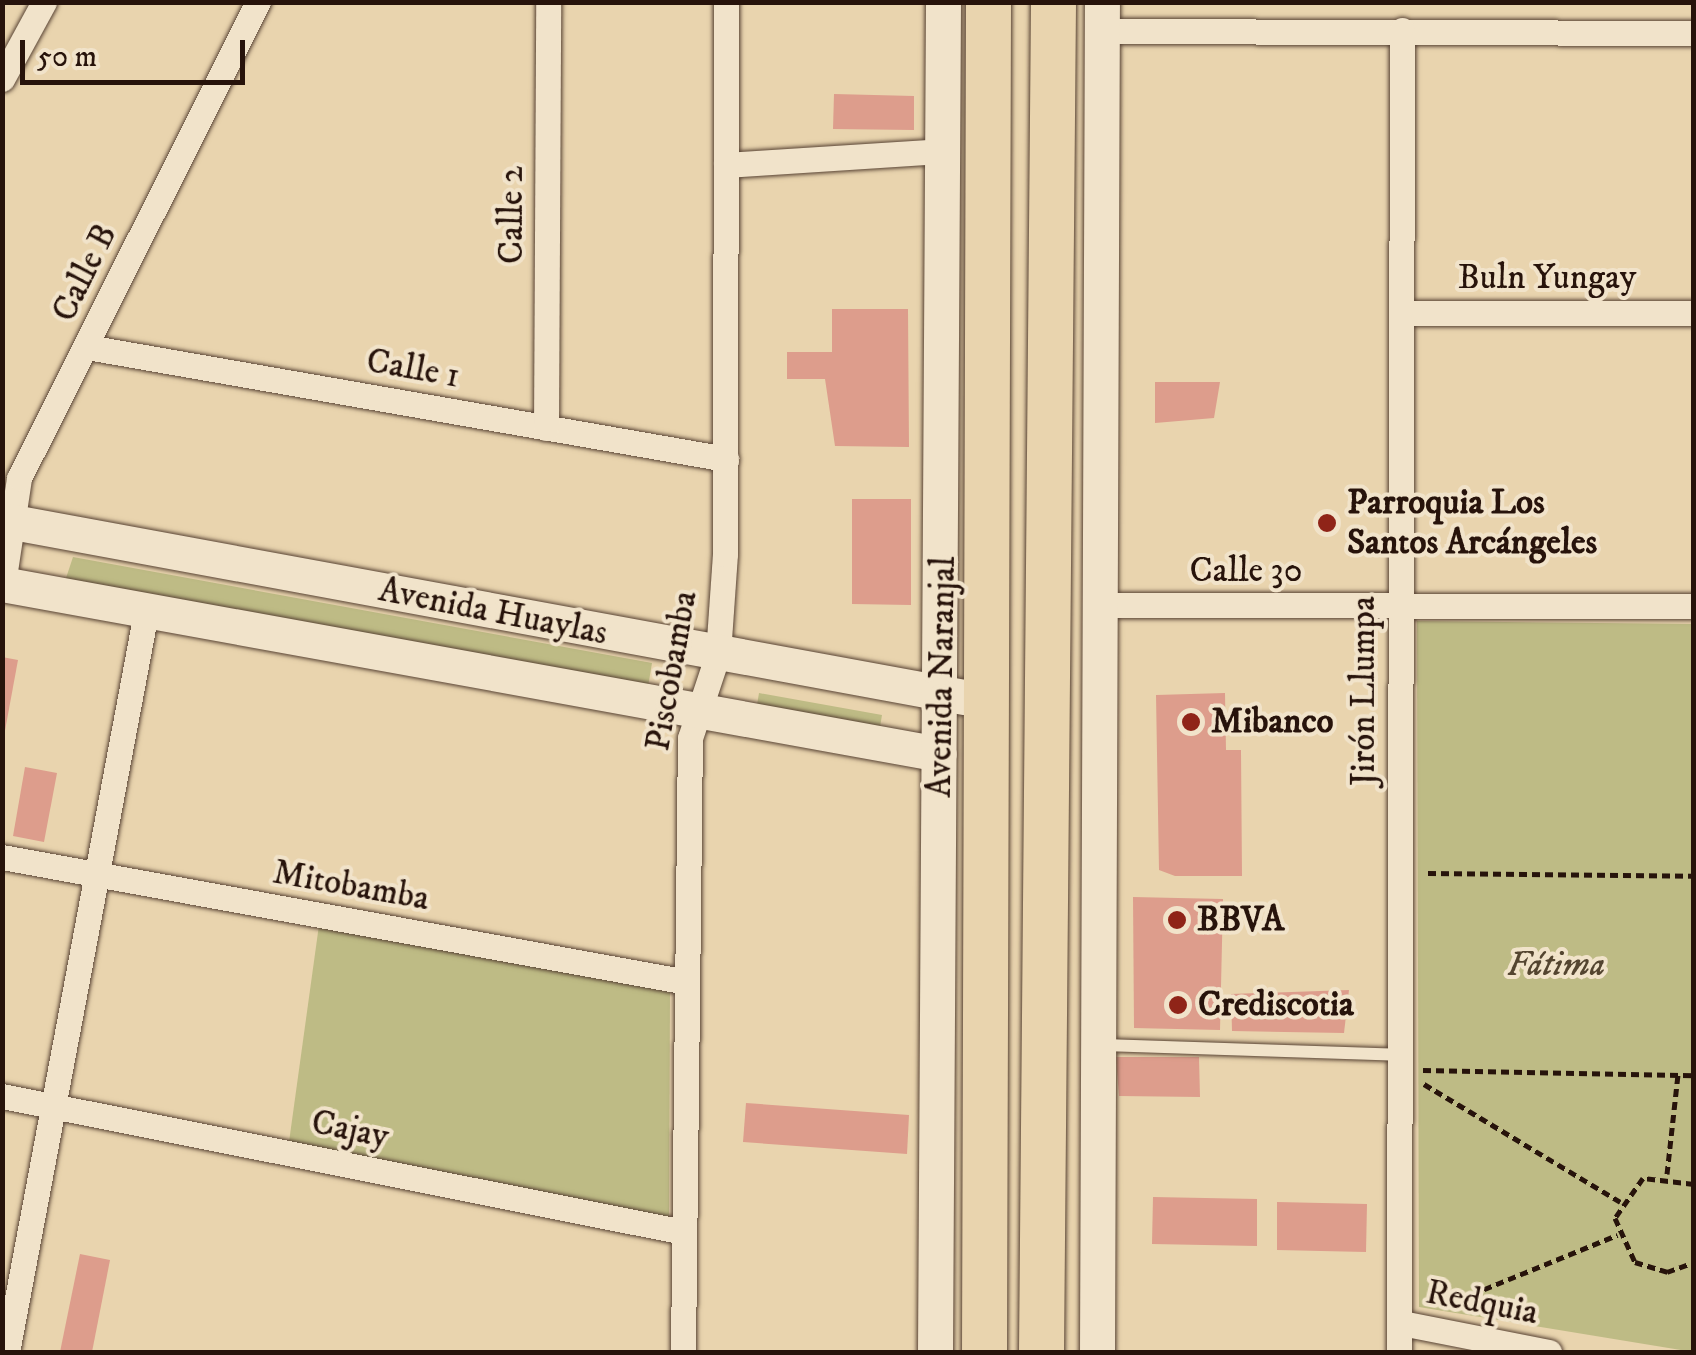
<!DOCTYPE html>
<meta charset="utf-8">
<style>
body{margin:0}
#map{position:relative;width:1696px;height:1355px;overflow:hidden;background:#e9d4ae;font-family:"IM FELL DW Pica",serif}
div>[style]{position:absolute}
.green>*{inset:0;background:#bebb85}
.building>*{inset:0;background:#dd9d8c}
.path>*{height:5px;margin-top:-2.5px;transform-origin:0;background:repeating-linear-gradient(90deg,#27130b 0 8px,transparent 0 13px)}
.roads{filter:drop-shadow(0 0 2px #584334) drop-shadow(0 0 2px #584334)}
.lane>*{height:12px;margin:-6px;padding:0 6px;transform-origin:6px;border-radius:6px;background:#f1e3ca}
.street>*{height:25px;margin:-12.5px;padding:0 12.5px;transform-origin:12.5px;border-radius:12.5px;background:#f1e3ca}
.secondary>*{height:35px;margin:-17.5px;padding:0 17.5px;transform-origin:17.5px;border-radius:17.5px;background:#f1e3ca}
.highway>*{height:45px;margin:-22.5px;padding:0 22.5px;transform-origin:22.5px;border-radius:22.5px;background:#e9d4ae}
.dots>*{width:28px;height:28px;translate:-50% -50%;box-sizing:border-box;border:5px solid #f1e3ca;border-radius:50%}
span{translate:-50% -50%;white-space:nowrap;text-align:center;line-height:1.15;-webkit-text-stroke:8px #f1e3ca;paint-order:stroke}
.street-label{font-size:35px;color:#27130b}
.poi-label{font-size:35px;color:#27130b;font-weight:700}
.left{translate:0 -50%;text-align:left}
.park-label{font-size:35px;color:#544530;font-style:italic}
.frame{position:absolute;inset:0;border:5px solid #27130b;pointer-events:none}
.scale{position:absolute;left:20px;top:40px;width:225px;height:45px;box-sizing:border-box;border:5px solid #27130b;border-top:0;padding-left:12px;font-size:30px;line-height:35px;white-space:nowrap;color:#27130b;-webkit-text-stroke:8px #f1e3ca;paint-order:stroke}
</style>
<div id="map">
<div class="green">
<div style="clip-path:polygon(73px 557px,652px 663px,647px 693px,65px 581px)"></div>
<div style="clip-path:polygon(1417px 621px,1693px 624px,1693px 1352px,1419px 1307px)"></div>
<div style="clip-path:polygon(759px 693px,882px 715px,879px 733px,756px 711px)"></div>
<div style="clip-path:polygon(319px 925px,670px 989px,669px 1217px,289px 1142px)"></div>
</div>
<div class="building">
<div style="clip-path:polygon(834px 94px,914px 96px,914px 130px,833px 129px)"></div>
<div style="clip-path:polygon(832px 309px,908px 309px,909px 447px,835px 446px,825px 379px,787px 379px,787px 352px,832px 352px)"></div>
<div style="clip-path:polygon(1155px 382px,1220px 382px,1214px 418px,1155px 423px)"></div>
<div style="clip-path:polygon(852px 499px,911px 499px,911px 605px,852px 604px)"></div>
<div style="clip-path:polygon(2px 657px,18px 660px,4px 736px,2px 735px)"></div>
<div style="clip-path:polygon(1225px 693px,1226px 750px,1241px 750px,1242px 876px,1175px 876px,1159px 870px,1156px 695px)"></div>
<div style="clip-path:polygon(25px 767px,57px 773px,44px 842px,13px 836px)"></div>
<div style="clip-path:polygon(1133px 897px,1223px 899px,1220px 1030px,1134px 1028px)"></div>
<div style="clip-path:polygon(1349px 990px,1344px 1033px,1232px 1031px,1231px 994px)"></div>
<div style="clip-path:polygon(1116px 1057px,1199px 1057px,1200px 1097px,1119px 1096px)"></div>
<div style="clip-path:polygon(746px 1103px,909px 1115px,907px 1154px,743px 1142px)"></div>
<div style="clip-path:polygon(1153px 1197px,1257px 1199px,1257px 1246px,1152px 1244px)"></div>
<div style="clip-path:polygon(1277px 1202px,1367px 1204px,1366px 1252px,1277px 1250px)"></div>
<div style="clip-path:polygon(80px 1254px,110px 1260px,92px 1352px,60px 1352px)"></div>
</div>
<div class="path">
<div style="left:1428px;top:873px;width:266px;rotate:0.6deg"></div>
<div style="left:1423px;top:1070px;width:271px;rotate:1.1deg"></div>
<div style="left:1424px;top:1084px;width:229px;rotate:31deg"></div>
<div style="left:1667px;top:1174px;width:100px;rotate:-83.7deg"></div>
<div style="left:1694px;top:1184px;width:51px;rotate:-173.3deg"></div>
<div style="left:1643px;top:1178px;width:49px;rotate:125deg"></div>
<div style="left:1615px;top:1218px;width:48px;rotate:65.6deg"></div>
<div style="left:1635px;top:1262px;width:34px;rotate:17deg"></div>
<div style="left:1667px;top:1272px;width:29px;rotate:-20deg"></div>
<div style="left:1448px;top:1304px;width:183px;rotate:-22.2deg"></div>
</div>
<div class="roads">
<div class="lane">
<div style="left:1102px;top:1045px;width:298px;rotate:1.9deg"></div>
</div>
<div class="street">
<div style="left:1102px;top:31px;width:592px;rotate:0.19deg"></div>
<div style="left:2px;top:79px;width:88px;rotate:-61.4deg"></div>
<div style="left:726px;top:165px;width:218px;rotate:-3.7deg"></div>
<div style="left:1401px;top:313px;width:293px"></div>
<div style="left:87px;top:347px;width:649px;rotate:9.94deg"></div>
<div style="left:546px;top:428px;width:426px;rotate:-89.7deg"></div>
<div style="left:3px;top:584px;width:107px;rotate:-81.4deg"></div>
<div style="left:19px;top:478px;width:533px;rotate:-63.34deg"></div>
<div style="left:1098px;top:605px;width:596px;rotate:0.1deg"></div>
<div style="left:2px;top:857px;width:696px;rotate:10.34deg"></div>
<div style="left:2px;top:1096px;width:695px;rotate:11.28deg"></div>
<div style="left:1401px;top:1323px;width:151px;rotate:11.1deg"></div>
<div style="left:7px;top:1352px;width:753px;rotate:-79.36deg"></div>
<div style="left:683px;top:1352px;width:614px;rotate:-89.35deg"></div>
<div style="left:690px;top:738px;width:89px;rotate:-71.6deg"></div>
<div style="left:718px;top:654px;width:100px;rotate:-86deg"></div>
<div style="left:725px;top:554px;width:552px;rotate:-89.9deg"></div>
<div style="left:1399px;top:1352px;width:1322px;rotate:-89.87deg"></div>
</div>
<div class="secondary">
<div style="left:2px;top:520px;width:978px;rotate:10.43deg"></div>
<div style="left:2px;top:584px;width:952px;rotate:10.28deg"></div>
<div style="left:935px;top:1352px;width:1350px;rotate:-89.66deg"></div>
<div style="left:1097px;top:1352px;width:1350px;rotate:-89.79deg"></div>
</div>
<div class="highway">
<div style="left:984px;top:1352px;width:1350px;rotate:-89.83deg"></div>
<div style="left:1041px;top:1352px;width:1350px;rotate:-89.49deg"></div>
</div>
</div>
<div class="dots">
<div style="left:1327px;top:523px;background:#8f2418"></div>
<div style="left:1191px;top:722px;background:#8f2418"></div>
<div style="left:1177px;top:920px;background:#8f2418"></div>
<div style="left:1178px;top:1005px;background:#8f2418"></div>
</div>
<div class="street-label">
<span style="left:512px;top:215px;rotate:-90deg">Calle 2</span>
<span style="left:85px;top:273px;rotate:-64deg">Calle B</span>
<span style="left:1547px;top:278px">Buln Yungay</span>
<span style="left:413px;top:369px;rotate:10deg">Calle 1</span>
<span style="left:1246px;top:571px">Calle 30</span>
<span style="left:493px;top:612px;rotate:11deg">Avenida Huaylas</span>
<span style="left:672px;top:671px;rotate:-80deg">Piscobamba</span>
<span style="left:942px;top:677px;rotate:-89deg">Avenida Naranjal</span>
<span style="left:1364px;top:691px;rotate:-90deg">Jirón Llumpa</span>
<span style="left:351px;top:886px;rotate:10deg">Mitobamba</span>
<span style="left:350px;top:1130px;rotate:12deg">Cajay</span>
<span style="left:1482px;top:1303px;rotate:11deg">Redquia</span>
</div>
<div class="poi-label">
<span class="left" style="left:1347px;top:523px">Parroquia Los<br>Santos Arcángeles</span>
<span class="left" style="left:1211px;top:722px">Mibanco</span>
<span class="left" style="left:1197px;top:920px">BBVA</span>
<span class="left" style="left:1198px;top:1005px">Crediscotia</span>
</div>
<div class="park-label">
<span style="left:1556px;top:965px">Fátima</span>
</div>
<div class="frame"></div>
<div class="scale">50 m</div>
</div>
